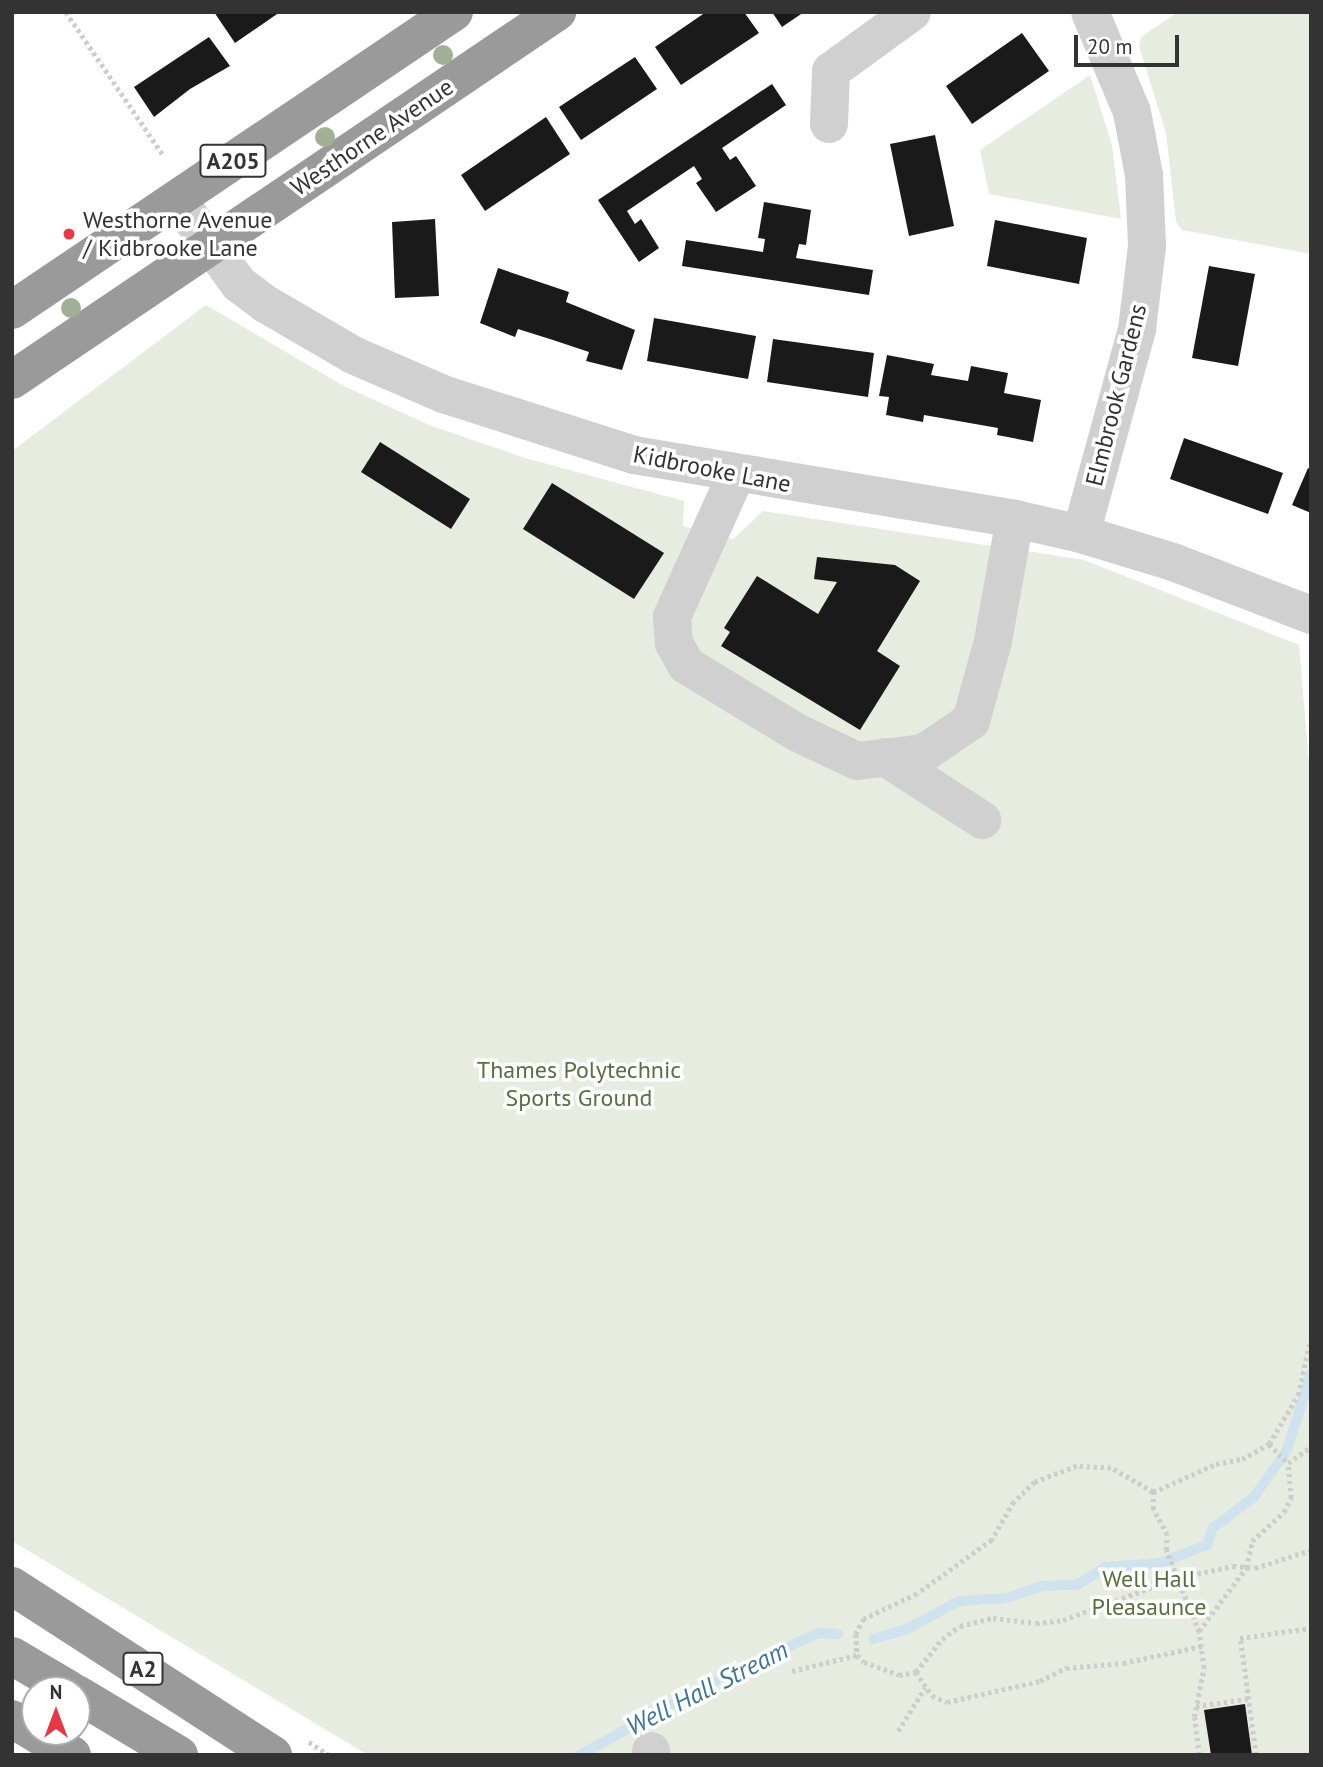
<!DOCTYPE html>
<style>
body{margin:0}
#map{position:relative;width:1323px;height:1767px;overflow:hidden;background:#fff;font-family:"PT Sans",sans-serif}
div>[style]{position:absolute}
.green>*{inset:0;background:#e6ecdf}
.stream>*{height:10px;margin:-5px;padding:0 5px;transform-origin:5px;border-radius:5px;background:#cfe2ee}
.building>*{inset:0;background:#1a1a1a}
.path>*{height:4.5px;margin-top:-2.25px;transform-origin:0;background:repeating-linear-gradient(90deg,#cdcdcd 0 3.5px,transparent 0 7px)}
.minor>*{height:38px;margin:-19px;padding:0 19px;transform-origin:19px;border-radius:19px;background:#d0d0d0}
.highway>*{height:38px;margin:-19px;padding:0 19px;transform-origin:19px;border-radius:19px;background:#9a9a9a}
.trees>*{width:20px;height:20px;margin:-10px;border-radius:50%;background:#a2b095}
.dots>*{width:19px;height:19px;translate:-50% -50%;box-sizing:border-box;border:4px solid #fff;border-radius:50%}
span{translate:-50% -50%;white-space:nowrap;text-align:center;line-height:1.15;-webkit-text-stroke:7px #fff;paint-order:stroke}
.shield-label span{padding:2px 5px;background:#fff;border:2px solid;border-radius:5px;-webkit-text-stroke-width:0}
.shield-label{font-size:23px;color:#333;font-weight:700}
.street-label{font-size:24px;color:#333}
.poi-label{font-size:24px;color:#333}
.left{translate:0 -50%;text-align:left}
.park-label{font-size:24px;color:#56703f}
.water-label{font-size:26px;color:#3f7597;font-style:italic}
.frame{position:absolute;inset:0;border:14px solid #333;pointer-events:none}
.north{position:absolute;left:21px;top:1676px;width:70px;height:70px;box-sizing:border-box;background:#fff;border:2px solid #adadad;border-radius:50%;rotate:0deg;font-size:19px;font-weight:700;line-height:28px;text-align:center;color:#333}
.north::after{content:'';display:block;margin:auto;width:24px;height:32px;background:#e63946;clip-path:polygon(50% 0,100% 100%,50% 72%,0 100%)}
.scale{position:absolute;left:1074px;top:35px;width:105px;height:32px;box-sizing:border-box;border:4px solid #333;border-top:0;padding-left:9px;font-size:21px;line-height:24px;white-space:nowrap;color:#333;-webkit-text-stroke:5px #fff;paint-order:stroke}
</style>
<div id="map">
<div class="green">
<div style="clip-path:polygon(1178px 12px,1311px 12px,1311px 254px,1182px 230px,1176px 222px,1166px 133px,1139px 46px,1141px 37px)"></div>
<div style="clip-path:polygon(1090px 75px,1112px 145px,1121px 219px,989px 194px,980px 150px)"></div>
<div style="clip-path:polygon(206px 305px,344px 386px,429px 425px,525px 458px,684px 501px,683px 526px,733px 539px,763px 511px,1084px 560px,1299px 645px,1311px 786px,1311px 1755px,368px 1755px,12px 1541px,12px 451px)"></div>
</div>
<div class="stream">
<div style="left:873px;top:1639px;width:33px;rotate:-16deg"></div>
<div style="left:905px;top:1630px;width:61px;rotate:-28.2deg"></div>
<div style="left:959px;top:1601px;width:48px;rotate:-3.6deg"></div>
<div style="left:1007px;top:1598px;width:37px;rotate:-19deg"></div>
<div style="left:1042px;top:1586px;width:35px;rotate:-2deg"></div>
<div style="left:1077px;top:1585px;width:34px;rotate:-32deg"></div>
<div style="left:1106px;top:1567px;width:54px;rotate:-4.2deg"></div>
<div style="left:1160px;top:1563px;width:50px;rotate:-21deg"></div>
<div style="left:1207px;top:1545px;width:18px;rotate:-71deg"></div>
<div style="left:1213px;top:1528px;width:51px;rotate:-37.1deg"></div>
<div style="left:1254px;top:1497px;width:57px;rotate:-54.9deg"></div>
<div style="left:1287px;top:1450px;width:80px;rotate:-72.5deg"></div>
<div style="left:580px;top:1755px;width:141px;rotate:-28.9deg"></div>
<div style="left:703px;top:1687px;width:127px;rotate:-25.2deg"></div>
<div style="left:818px;top:1633px;width:20px;rotate:3deg"></div>
</div>
<div class="building">
<div style="clip-path:polygon(214px 12px,280px 12px,235px 43px)"></div>
<div style="clip-path:polygon(706px 12px,744px 12px,759px 33px,681px 85px,655px 47px)"></div>
<div style="clip-path:polygon(772px 12px,804px 12px,782px 27px)"></div>
<div style="clip-path:polygon(1022px 33px,1049px 71px,972px 124px,946px 86px)"></div>
<div style="clip-path:polygon(209px 37px,230px 66px,190px 89px,154px 117px,134px 87px)"></div>
<div style="clip-path:polygon(635px 57px,657px 89px,581px 140px,559px 107px)"></div>
<div style="clip-path:polygon(772px 84px,786px 105px,722px 148px,730px 160px,736px 156px,756px 186px,716px 212px,696px 183px,702px 179px,694px 166px,627px 211px,635px 224px,641px 219px,659px 248px,639px 262px,598px 200px)"></div>
<div style="clip-path:polygon(546px 117px,570px 154px,485px 211px,461px 175px)"></div>
<div style="clip-path:polygon(935px 135px,954px 226px,909px 236px,890px 144px)"></div>
<div style="clip-path:polygon(764px 202px,811px 210px,806px 245px,799px 244px,796px 258px,873px 270px,869px 295px,682px 266px,686px 240px,763px 252px,765px 239px,758px 238px)"></div>
<div style="clip-path:polygon(435px 219px,439px 296px,395px 298px,392px 222px)"></div>
<div style="clip-path:polygon(995px 220px,1087px 238px,1079px 284px,987px 266px)"></div>
<div style="clip-path:polygon(1209px 266px,1255px 274px,1238px 366px,1192px 358px)"></div>
<div style="clip-path:polygon(498px 268px,569px 292px,566px 302px,635px 330px,622px 370px,586px 361px,589px 352px,553px 340px,518px 329px,515px 337px,480px 323px)"></div>
<div style="clip-path:polygon(654px 318px,756px 336px,748px 379px,647px 361px)"></div>
<div style="clip-path:polygon(773px 339px,874px 353px,868px 397px,767px 382px)"></div>
<div style="clip-path:polygon(887px 355px,934px 364px,931px 375px,968px 381px,971px 366px,1008px 373px,1004px 393px,1041px 400px,1033px 442px,997px 435px,998px 428px,924px 415px,923px 422px,886px 415px,889px 397px,879px 396px)"></div>
<div style="clip-path:polygon(1184px 438px,1283px 473px,1268px 514px,1170px 479px)"></div>
<div style="clip-path:polygon(380px 442px,470px 499px,451px 529px,361px 472px)"></div>
<div style="clip-path:polygon(1308px 468px,1311px 469px,1311px 513px,1292px 505px)"></div>
<div style="clip-path:polygon(552px 483px,664px 553px,634px 599px,523px 529px)"></div>
<div style="clip-path:polygon(817px 557px,895px 565px,920px 581px,877px 651px,900px 666px,860px 730px,721px 646px,730px 632px,724px 628px,757px 576px,818px 614px,837px 582px,814px 579px)"></div>
<div style="clip-path:polygon(1245px 1704px,1252px 1755px,1211px 1755px,1204px 1710px)"></div>
</div>
<div class="path">
<div style="left:66px;top:12px;width:174px;rotate:55.8deg"></div>
<div style="left:1269px;top:1444px;width:27px;rotate:45deg"></div>
<div style="left:1153px;top:1492px;width:69px;rotate:-24deg"></div>
<div style="left:1216px;top:1464px;width:26px;rotate:-11deg"></div>
<div style="left:1242px;top:1459px;width:31px;rotate:-29deg"></div>
<div style="left:1269px;top:1444px;width:57px;rotate:-59.4deg"></div>
<div style="left:1298px;top:1395px;width:59px;rotate:-77.4deg"></div>
<div style="left:1199px;top:1631px;width:79px;rotate:-53.3deg"></div>
<div style="left:1246px;top:1568px;width:28px;rotate:-77deg"></div>
<div style="left:1252px;top:1541px;width:43px;rotate:-42.2deg"></div>
<div style="left:1284px;top:1512px;width:16px;rotate:-63deg"></div>
<div style="left:1291px;top:1498px;width:35px;rotate:-95deg"></div>
<div style="left:1288px;top:1463px;width:28px;rotate:-35deg"></div>
<div style="left:792px;top:1671px;width:67px;rotate:-13.8deg"></div>
<div style="left:916px;top:1672px;width:29px;rotate:56deg"></div>
<div style="left:932px;top:1696px;width:16px;rotate:22deg"></div>
<div style="left:947px;top:1702px;width:95px;rotate:-12.7deg"></div>
<div style="left:1040px;top:1681px;width:29px;rotate:-27deg"></div>
<div style="left:1066px;top:1668px;width:57px;rotate:-5deg"></div>
<div style="left:1123px;top:1663px;width:81px;rotate:-12.1deg"></div>
<div style="left:1196px;top:1706px;width:52px;rotate:-7.7deg"></div>
<div style="left:898px;top:1731px;width:51px;rotate:-57.9deg"></div>
<div style="left:309px;top:1742px;width:24px;rotate:33deg"></div>
<div style="left:1199px;top:1755px;width:38px;rotate:-97deg"></div>
<div style="left:1194px;top:1717px;width:50px;rotate:-78.5deg"></div>
<div style="left:1204px;top:1668px;width:36px;rotate:-98deg"></div>
<div style="left:1199px;top:1632px;width:58px;rotate:-112.2deg"></div>
<div style="left:1177px;top:1578px;width:30px;rotate:-111deg"></div>
<div style="left:1166px;top:1550px;width:15px;rotate:-86deg"></div>
<div style="left:1167px;top:1535px;width:30px;rotate:-118deg"></div>
<div style="left:1153px;top:1509px;width:17px;rotate:-90deg"></div>
<div style="left:1153px;top:1492px;width:48px;rotate:-150.3deg"></div>
<div style="left:1111px;top:1468px;width:34px;rotate:-177deg"></div>
<div style="left:1077px;top:1466px;width:45px;rotate:159.1deg"></div>
<div style="left:1035px;top:1482px;width:29px;rotate:136deg"></div>
<div style="left:1014px;top:1502px;width:44px;rotate:120.1deg"></div>
<div style="left:992px;top:1540px;width:92px;rotate:144.2deg"></div>
<div style="left:917px;top:1594px;width:59px;rotate:154.7deg"></div>
<div style="left:864px;top:1619px;width:17px;rotate:118deg"></div>
<div style="left:856px;top:1634px;width:21px;rotate:87deg"></div>
<div style="left:857px;top:1655px;width:10px;rotate:45deg"></div>
<div style="left:864px;top:1662px;width:37px;rotate:20deg"></div>
<div style="left:899px;top:1675px;width:17px;rotate:-10deg"></div>
<div style="left:916px;top:1672px;width:42px;rotate:-51.8deg"></div>
<div style="left:942px;top:1639px;width:22px;rotate:-36deg"></div>
<div style="left:960px;top:1626px;width:34px;rotate:-14deg"></div>
<div style="left:993px;top:1618px;width:43px;rotate:6.6deg"></div>
<div style="left:1036px;top:1623px;width:27px;rotate:-6deg"></div>
<div style="left:1063px;top:1620px;width:121px;rotate:-20.2deg"></div>
<div style="left:1177px;top:1578px;width:57px;rotate:-12.1deg"></div>
<div style="left:1233px;top:1566px;width:22px;rotate:5deg"></div>
<div style="left:1255px;top:1568px;width:59px;rotate:-17.8deg"></div>
<div style="left:1256px;top:1755px;width:118px;rotate:-97.8deg"></div>
<div style="left:1240px;top:1638px;width:72px;rotate:-8deg"></div>
</div>
<div class="minor">
<div style="left:829px;top:124px;width:53px;rotate:-87.8deg"></div>
<div style="left:831px;top:71px;width:100px;rotate:-36.1deg"></div>
<div style="left:177px;top:199px;width:105px;rotate:53.9deg"></div>
<div style="left:239px;top:284px;width:31px;rotate:37deg"></div>
<div style="left:264px;top:303px;width:103px;rotate:30.3deg"></div>
<div style="left:353px;top:355px;width:98px;rotate:23.4deg"></div>
<div style="left:443px;top:394px;width:201px;rotate:17.7deg"></div>
<div style="left:634px;top:455px;width:386px;rotate:9.5deg"></div>
<div style="left:1015px;top:519px;width:68px;rotate:12.8deg"></div>
<div style="left:1081px;top:534px;width:96px;rotate:16.9deg"></div>
<div style="left:1173px;top:562px;width:148px;rotate:21deg"></div>
<div style="left:736px;top:475px;width:156px;rotate:114.3deg"></div>
<div style="left:672px;top:617px;width:26px;rotate:86deg"></div>
<div style="left:674px;top:643px;width:25px;rotate:61deg"></div>
<div style="left:686px;top:665px;width:131px;rotate:31.3deg"></div>
<div style="left:798px;top:733px;width:65px;rotate:25.4deg"></div>
<div style="left:857px;top:761px;width:67px;rotate:-6.8deg"></div>
<div style="left:924px;top:753px;width:57px;rotate:-34.2deg"></div>
<div style="left:971px;top:721px;width:83px;rotate:-74.6deg"></div>
<div style="left:993px;top:641px;width:124px;rotate:-79.8deg"></div>
<div style="left:1081px;top:534px;width:213px;rotate:-74.7deg"></div>
<div style="left:1137px;top:329px;width:84px;rotate:-83.1deg"></div>
<div style="left:1147px;top:246px;width:71px;rotate:-92.4deg"></div>
<div style="left:1144px;top:175px;width:64px;rotate:-100.8deg"></div>
<div style="left:1132px;top:112px;width:108px;rotate:-112.8deg"></div>
<div style="left:885px;top:757px;width:116px;rotate:33deg"></div>
<div style="left:651px;top:1751px;width:4px;rotate:90deg"></div>
</div>
<div class="highway">
<div style="left:12px;top:310px;width:533px;rotate:-33.99deg"></div>
<div style="left:12px;top:380px;width:658px;rotate:-34.03deg"></div>
<div style="left:12px;top:1586px;width:311px;rotate:32.9deg"></div>
<div style="left:12px;top:1656px;width:67px;rotate:30.4deg"></div>
<div style="left:77px;top:1694px;width:119px;rotate:30.9deg"></div>
<div style="left:12px;top:1719px;width:70px;rotate:31deg"></div>
</div>
<div class="trees">
<div style="left:443px;top:55px"></div>
<div style="left:325px;top:137px"></div>
<div style="left:71px;top:308px"></div>
</div>
<div class="dots">
<div style="left:69px;top:234px;background:#e63946"></div>
</div>
<div class="shield-label">
<span style="left:233px;top:161px">A205</span>
<span style="left:143px;top:1669px">A2</span>
</div>
<div class="street-label">
<span style="left:372px;top:137px;rotate:-34deg">Westhorne Avenue</span>
<span style="left:1116px;top:395px;rotate:-76deg">Elmbrook Gardens</span>
<span style="left:712px;top:469px;rotate:11deg">Kidbrooke Lane</span>
</div>
<div class="poi-label">
<span class="left" style="left:83px;top:234px">Westhorne Avenue<br>/ Kidbrooke Lane</span>
</div>
<div class="park-label">
<span style="left:579px;top:1084px">Thames Polytechnic<br>Sports Ground</span>
<span style="left:1149px;top:1593px">Well Hall<br>Pleasaunce</span>
</div>
<div class="water-label">
<span style="left:707px;top:1688px;rotate:-27deg">Well Hall Stream</span>
</div>
<div class="frame"></div>
<div class="north">N</div>
<div class="scale">20 m</div>
</div>
